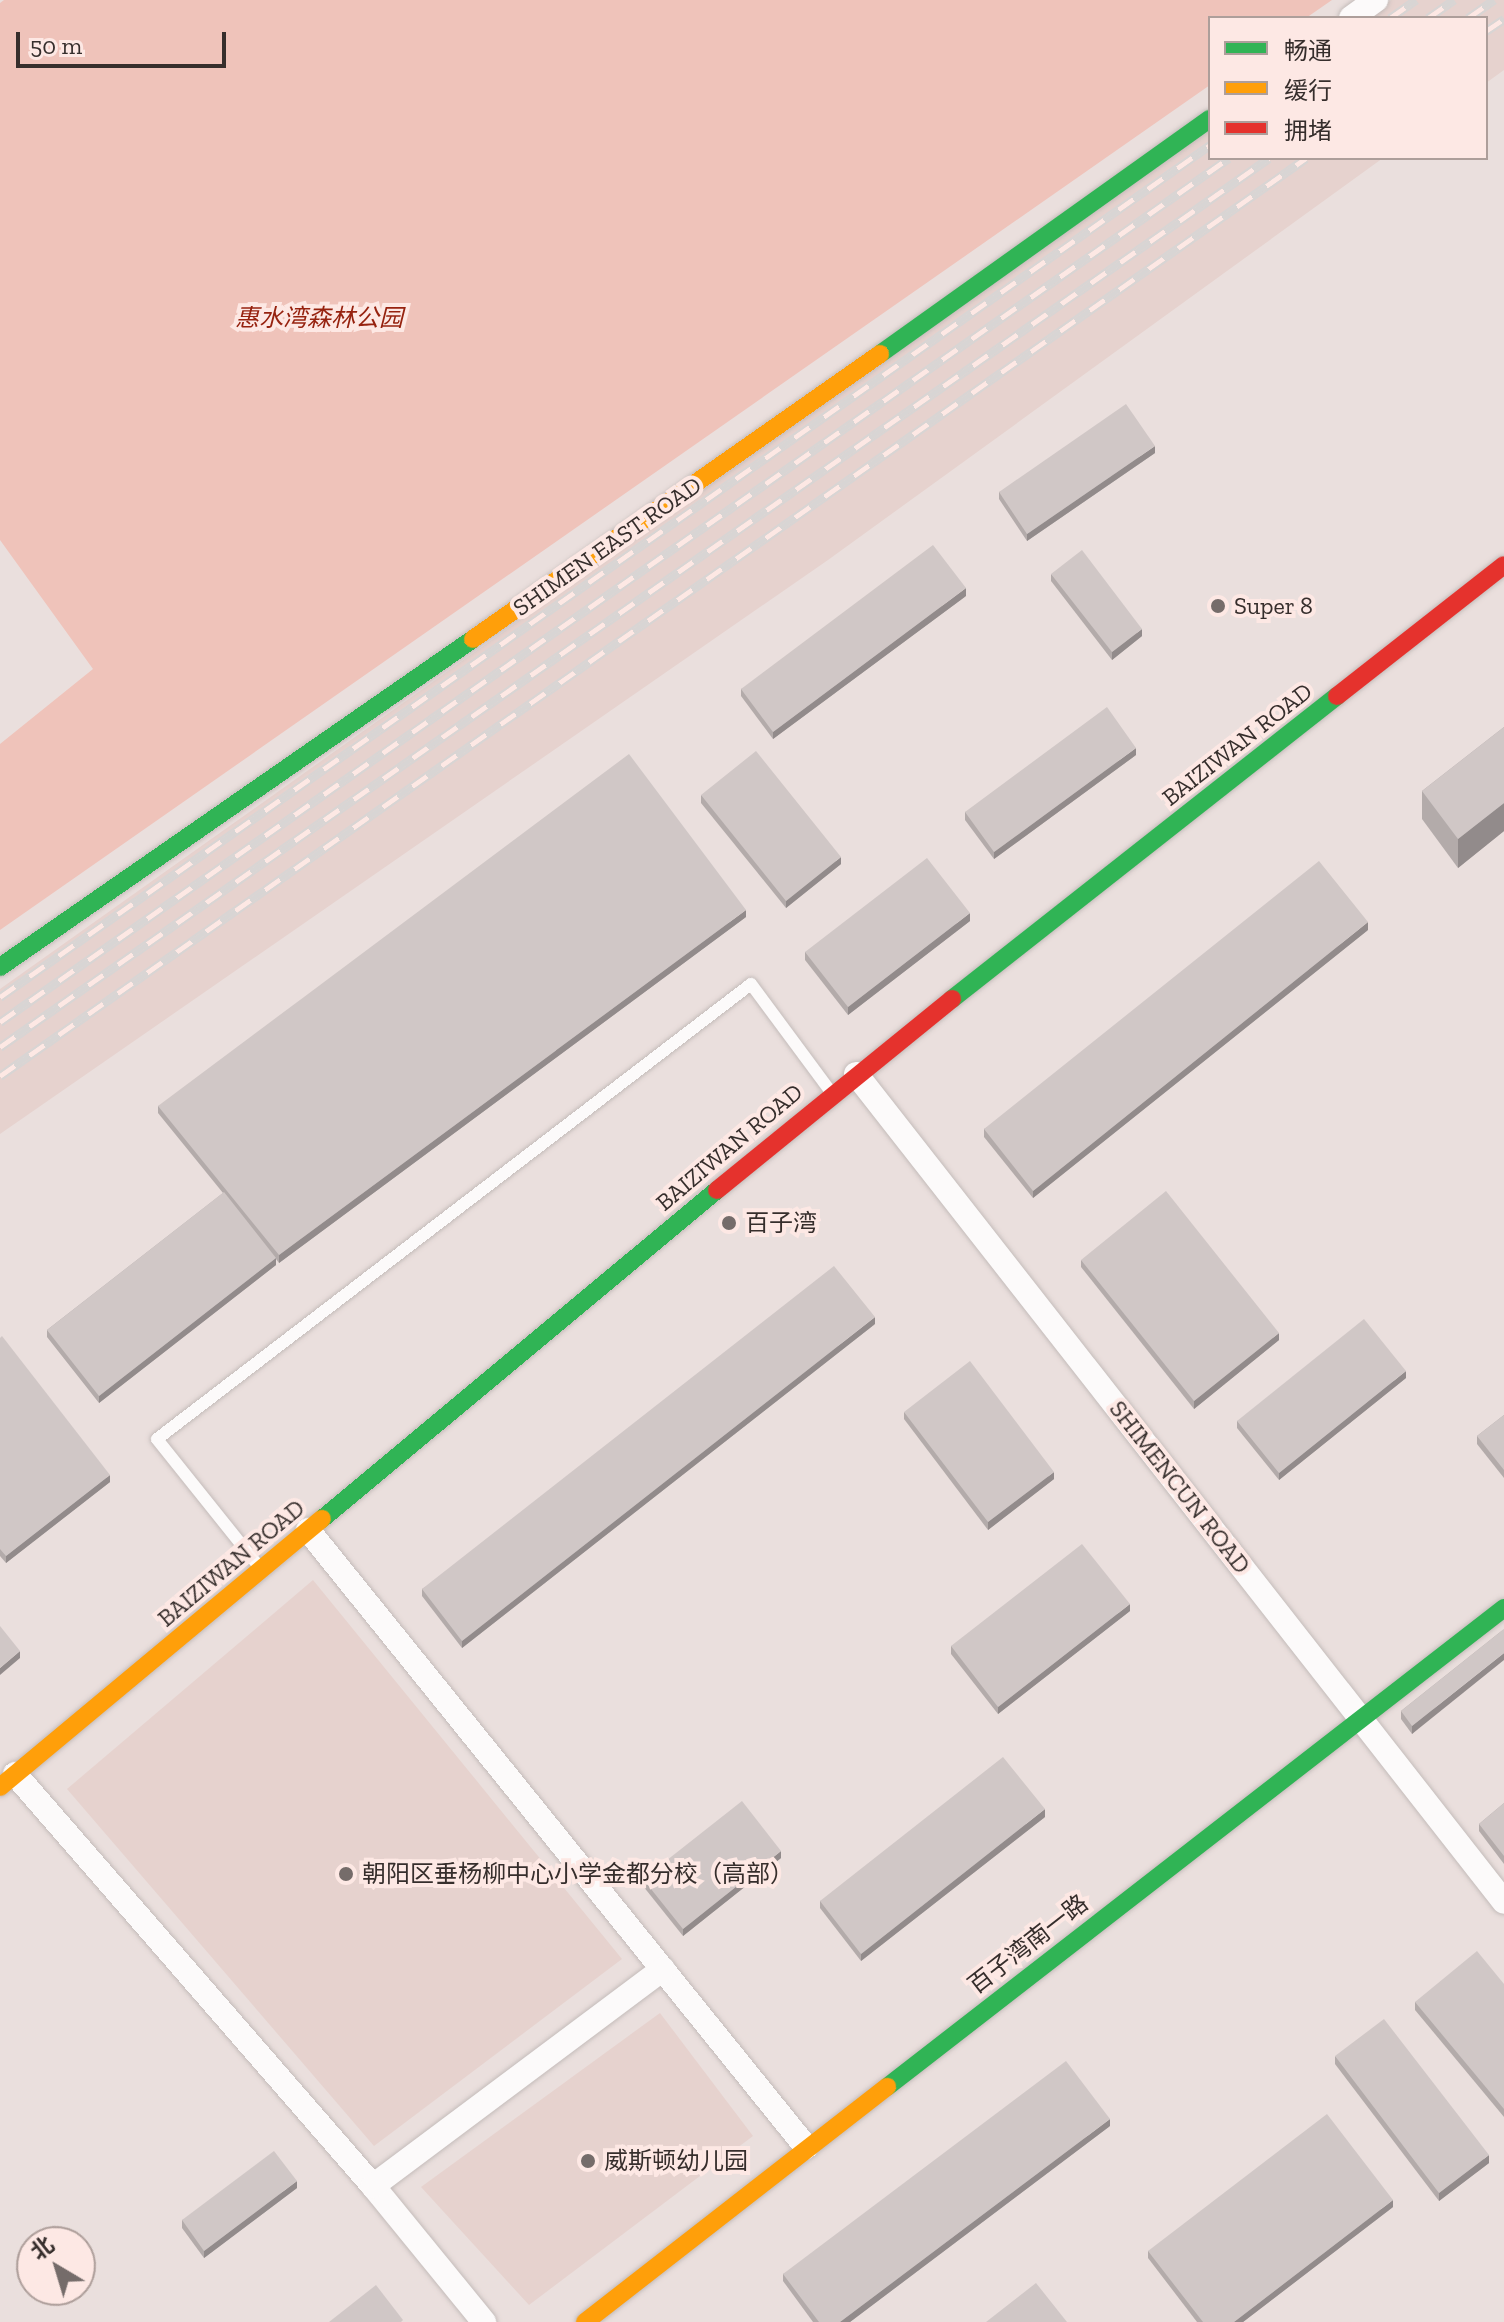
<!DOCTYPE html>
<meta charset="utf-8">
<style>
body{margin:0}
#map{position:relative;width:1504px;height:2322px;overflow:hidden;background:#eadfdd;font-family:"Zilla Slab","Noto Sans SC",serif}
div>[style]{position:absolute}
.built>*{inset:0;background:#e6d2ce}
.green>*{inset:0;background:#efc3ba}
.roads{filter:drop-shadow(0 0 2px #c4bcba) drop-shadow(0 0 2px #c4bcba)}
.lane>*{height:12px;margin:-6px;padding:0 6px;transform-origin:6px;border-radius:6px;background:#fcfafa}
.street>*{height:24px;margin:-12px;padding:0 12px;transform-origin:12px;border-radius:12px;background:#fcfafa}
.fast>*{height:18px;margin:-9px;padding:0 9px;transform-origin:9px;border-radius:9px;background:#30b455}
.slow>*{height:18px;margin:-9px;padding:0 9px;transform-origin:9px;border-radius:9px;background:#ff9f0a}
.jam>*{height:18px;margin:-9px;padding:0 9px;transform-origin:9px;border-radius:9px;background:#e5322d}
.rail>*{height:9px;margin-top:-4.5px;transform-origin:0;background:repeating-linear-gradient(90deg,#fde8e4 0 18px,#d8d5d4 0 36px);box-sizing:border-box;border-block:2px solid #d8d5d4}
.wall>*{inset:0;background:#b3abaa}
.shaded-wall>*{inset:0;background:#928b8b}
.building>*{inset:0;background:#d0c7c6}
.dots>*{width:22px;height:22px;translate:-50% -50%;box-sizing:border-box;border:4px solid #fde8e4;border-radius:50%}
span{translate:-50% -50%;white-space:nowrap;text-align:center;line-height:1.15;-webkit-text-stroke:8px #fde8e4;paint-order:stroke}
.park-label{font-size:24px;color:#96220f;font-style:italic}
.street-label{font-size:24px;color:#362e2c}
.poi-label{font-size:24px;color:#362e2c}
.left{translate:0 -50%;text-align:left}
.legend{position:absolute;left:1208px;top:16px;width:280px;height:144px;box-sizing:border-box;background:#fde8e4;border:2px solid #ad9e9a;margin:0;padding:10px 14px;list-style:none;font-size:24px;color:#362e2c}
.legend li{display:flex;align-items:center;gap:16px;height:40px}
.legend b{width:40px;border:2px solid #ad9e9a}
.north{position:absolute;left:16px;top:2226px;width:80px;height:80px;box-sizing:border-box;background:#fde8e4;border:2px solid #ad9e9a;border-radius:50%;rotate:322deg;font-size:22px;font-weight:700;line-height:32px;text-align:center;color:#362e2c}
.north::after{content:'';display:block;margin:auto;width:28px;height:36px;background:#756c6a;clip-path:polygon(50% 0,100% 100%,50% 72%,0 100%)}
.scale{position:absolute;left:16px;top:32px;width:210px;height:36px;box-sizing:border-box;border:4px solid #362e2c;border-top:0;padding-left:10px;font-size:24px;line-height:28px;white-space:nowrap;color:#362e2c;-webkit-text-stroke:6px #fde8e4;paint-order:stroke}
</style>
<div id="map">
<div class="built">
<div style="clip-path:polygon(1391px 0,1504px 0,1504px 70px,1486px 83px,1486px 18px,1366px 18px)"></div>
<div style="clip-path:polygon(1210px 130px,1210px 158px,1383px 158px,828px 560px,0 1134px,0 989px)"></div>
<div style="clip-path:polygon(313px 1580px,622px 1959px,374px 2146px,67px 1789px)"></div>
<div style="clip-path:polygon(660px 2013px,753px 2136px,529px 2305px,421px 2187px)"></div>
</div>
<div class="green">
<div style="clip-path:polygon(4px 0,1332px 0,1306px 18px,1210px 18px,1210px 85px,0 930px,0 744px,93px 669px,0 540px,0 3px)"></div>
</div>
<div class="roads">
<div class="lane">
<div style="left:261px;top:1569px;width:166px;rotate:-128.7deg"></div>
<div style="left:157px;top:1439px;width:748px;rotate:-37.45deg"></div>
<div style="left:751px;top:984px;width:134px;rotate:53.5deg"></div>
</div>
<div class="street">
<div style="left:1351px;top:18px;width:31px;rotate:-36deg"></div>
<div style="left:856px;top:1074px;width:1051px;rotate:51.95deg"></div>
<div style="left:308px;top:1530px;width:793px;rotate:51.09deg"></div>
<div style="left:15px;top:1774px;width:546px;rotate:49.01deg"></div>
<div style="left:373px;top:2186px;width:176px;rotate:50.8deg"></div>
<div style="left:373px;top:2186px;width:362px;rotate:-36.8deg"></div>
</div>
<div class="fast">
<div style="left:880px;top:354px;width:405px;rotate:-35.5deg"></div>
<div style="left:0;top:967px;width:576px;rotate:-34.74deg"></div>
<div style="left:952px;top:999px;width:490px;rotate:-38.2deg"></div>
<div style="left:322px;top:1519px;width:514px;rotate:-39.79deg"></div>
<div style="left:887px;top:2087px;width:781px;rotate:-37.82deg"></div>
</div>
<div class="slow">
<div style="left:473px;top:639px;width:497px;rotate:-35deg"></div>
<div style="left:0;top:1787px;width:419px;rotate:-39.8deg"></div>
<div style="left:585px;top:2322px;width:383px;rotate:-37.9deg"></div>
</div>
<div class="jam">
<div style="left:1337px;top:696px;width:212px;rotate:-38.1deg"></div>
<div style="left:717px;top:1190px;width:303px;rotate:-39.1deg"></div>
</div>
</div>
<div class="rail">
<div style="left:1390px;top:18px;width:32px;rotate:-35deg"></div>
<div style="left:1428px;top:18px;width:32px;rotate:-35deg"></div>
<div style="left:1468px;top:18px;width:32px;rotate:-35deg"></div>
<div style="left:1486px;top:31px;width:22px;rotate:-34deg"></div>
<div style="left:0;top:997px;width:1480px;rotate:-35.15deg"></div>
<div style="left:0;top:1022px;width:1502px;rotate:-35.11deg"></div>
<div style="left:0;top:1047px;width:1549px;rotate:-35.01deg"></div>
<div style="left:0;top:1076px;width:1596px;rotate:-35.1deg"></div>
</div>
<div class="wall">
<div style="clip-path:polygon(1155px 453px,1027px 541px,999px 499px,999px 492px)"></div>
<div style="clip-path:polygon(1051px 574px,1142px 636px,1112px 660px,1051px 581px)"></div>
<div style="clip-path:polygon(966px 596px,773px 739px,741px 696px,741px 689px)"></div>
<div style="clip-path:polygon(1504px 727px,1504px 831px,1458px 868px,1422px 819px,1422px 791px)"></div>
<div style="clip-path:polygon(1136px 755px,994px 859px,965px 820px,965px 812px)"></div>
<div style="clip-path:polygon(701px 795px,841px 864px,786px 908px,701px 803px)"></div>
<div style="clip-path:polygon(746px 917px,279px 1263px,276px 1259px,276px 1265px,99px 1403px,47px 1337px,47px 1330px,223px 1193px,158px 1113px,158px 1106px)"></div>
<div style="clip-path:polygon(970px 921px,848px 1015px,805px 960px,805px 952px)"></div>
<div style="clip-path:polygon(1368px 930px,1033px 1198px,984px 1137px,984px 1129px)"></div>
<div style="clip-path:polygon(1081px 1260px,1279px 1340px,1194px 1409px,1081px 1267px)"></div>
<div style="clip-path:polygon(875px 1324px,462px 1648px,422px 1596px,422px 1589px)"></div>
<div style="clip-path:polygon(0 1338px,110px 1482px,6px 1563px,0 1556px)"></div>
<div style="clip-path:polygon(1406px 1378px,1279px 1480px,1237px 1428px,1237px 1421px)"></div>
<div style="clip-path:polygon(904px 1412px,1054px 1479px,988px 1530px,904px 1419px)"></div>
<div style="clip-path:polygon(1504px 1415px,1504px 1478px,1477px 1444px,1477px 1436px)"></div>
<div style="clip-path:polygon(1130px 1611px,998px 1714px,951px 1654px,951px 1646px)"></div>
<div style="clip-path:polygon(1504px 1629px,1412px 1734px,1401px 1719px,1401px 1711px)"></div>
<div style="clip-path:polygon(1504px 1803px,1504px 1864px,1479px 1831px,1479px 1824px)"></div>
<div style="clip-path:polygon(1045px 1817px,861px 1961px,820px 1908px,820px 1901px)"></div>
<div style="clip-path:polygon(781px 1858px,683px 1936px,643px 1886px,643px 1879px)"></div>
<div style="clip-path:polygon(1504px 1984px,1504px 2117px,1415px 2010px,1415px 2002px)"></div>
<div style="clip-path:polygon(1335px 2056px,1489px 2163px,1439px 2201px,1335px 2064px)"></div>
<div style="clip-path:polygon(1110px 2126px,850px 2322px,813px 2322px,783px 2281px,783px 2274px)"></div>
<div style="clip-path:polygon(297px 2188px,204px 2258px,182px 2228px,182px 2220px)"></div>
<div style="clip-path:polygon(1393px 2207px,1243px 2322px,1197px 2322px,1148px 2258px,1148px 2251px)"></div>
</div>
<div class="shaded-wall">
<div style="clip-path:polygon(1155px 446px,1155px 453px,1027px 541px,1027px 534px)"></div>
<div style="clip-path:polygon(966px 588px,966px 596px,773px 739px,773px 732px)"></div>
<div style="clip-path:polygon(1142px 629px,1142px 636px,1112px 660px,1112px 652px)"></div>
<div style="clip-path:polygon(1136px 748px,1136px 755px,994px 859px,994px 852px)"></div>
<div style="clip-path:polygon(1504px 803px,1504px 831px,1458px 868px,1458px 839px)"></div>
<div style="clip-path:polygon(841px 857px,841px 864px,786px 908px,786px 901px)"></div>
<div style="clip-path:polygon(746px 910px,746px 917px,279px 1263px,279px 1255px)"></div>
<div style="clip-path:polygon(970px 913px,970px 921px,848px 1015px,848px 1007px)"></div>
<div style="clip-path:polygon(1368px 922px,1368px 930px,1033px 1198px,1033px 1191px)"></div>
<div style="clip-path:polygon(276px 1258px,276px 1265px,99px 1403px,99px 1396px)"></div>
<div style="clip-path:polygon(875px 1317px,875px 1324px,462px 1648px,462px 1641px)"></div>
<div style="clip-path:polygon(1279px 1333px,1279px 1340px,1194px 1409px,1194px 1401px)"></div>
<div style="clip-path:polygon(1406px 1371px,1406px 1378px,1279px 1480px,1279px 1473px)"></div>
<div style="clip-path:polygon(1054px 1472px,1054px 1479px,988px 1530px,988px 1522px)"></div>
<div style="clip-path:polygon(110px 1475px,110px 1482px,6px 1563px,6px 1556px)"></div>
<div style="clip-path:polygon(1130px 1604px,1130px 1611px,998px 1714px,998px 1707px)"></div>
<div style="clip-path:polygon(20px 1651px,20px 1658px,0 1675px,0 1668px)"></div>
<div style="clip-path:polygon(1504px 1653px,1504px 1660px,1412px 1734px,1412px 1726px)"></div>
<div style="clip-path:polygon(1045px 1809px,1045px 1817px,861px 1961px,861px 1954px)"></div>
<div style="clip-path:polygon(781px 1851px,781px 1858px,683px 1936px,683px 1929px)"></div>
<div style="clip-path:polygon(1110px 2119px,1110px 2126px,850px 2322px,840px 2322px)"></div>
<div style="clip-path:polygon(1489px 2155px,1489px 2163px,1439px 2201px,1439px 2193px)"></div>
<div style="clip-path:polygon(297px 2181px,297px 2188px,204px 2258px,204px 2251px)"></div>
<div style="clip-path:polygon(1393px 2200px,1393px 2207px,1243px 2322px,1234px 2322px)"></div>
</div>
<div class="building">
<div style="clip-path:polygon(1126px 404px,1155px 446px,1027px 534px,999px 492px)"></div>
<div style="clip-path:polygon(933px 545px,966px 588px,773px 732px,741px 689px)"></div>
<div style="clip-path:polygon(1082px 550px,1142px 629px,1112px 652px,1051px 574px)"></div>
<div style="clip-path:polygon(1107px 707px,1136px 748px,994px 852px,965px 812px)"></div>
<div style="clip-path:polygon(1504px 727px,1504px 803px,1458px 839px,1422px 791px)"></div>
<div style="clip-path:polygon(756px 751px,841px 857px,786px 901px,701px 795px)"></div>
<div style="clip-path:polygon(629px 754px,746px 910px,279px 1255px,158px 1106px)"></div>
<div style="clip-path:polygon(927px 858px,970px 913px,848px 1007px,805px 952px)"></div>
<div style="clip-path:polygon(1319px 861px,1368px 922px,1033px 1191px,984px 1129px)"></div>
<div style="clip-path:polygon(1166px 1191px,1279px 1333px,1194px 1401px,1081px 1260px)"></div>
<div style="clip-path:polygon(224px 1192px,276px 1258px,99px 1396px,47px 1330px)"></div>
<div style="clip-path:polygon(834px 1266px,875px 1317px,462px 1641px,422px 1589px)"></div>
<div style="clip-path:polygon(1364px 1319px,1406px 1371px,1279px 1473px,1237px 1421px)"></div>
<div style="clip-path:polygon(2px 1336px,110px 1475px,6px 1556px,0 1549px,0 1338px)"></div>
<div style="clip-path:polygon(970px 1361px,1054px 1472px,988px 1522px,904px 1412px)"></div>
<div style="clip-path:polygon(1504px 1415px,1504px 1470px,1477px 1436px)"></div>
<div style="clip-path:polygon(1082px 1544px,1130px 1604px,998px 1707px,951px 1646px)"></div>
<div style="clip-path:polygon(0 1626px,20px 1651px,0 1668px)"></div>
<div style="clip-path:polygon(1504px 1629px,1504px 1653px,1412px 1726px,1401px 1711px)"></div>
<div style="clip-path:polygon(1003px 1757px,1045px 1809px,861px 1954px,820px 1901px)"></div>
<div style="clip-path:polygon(742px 1801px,781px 1851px,683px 1929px,643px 1879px)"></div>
<div style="clip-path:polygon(1504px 1803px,1504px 1856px,1479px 1824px)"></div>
<div style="clip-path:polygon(1477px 1951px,1504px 1984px,1504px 2109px,1415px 2002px)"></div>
<div style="clip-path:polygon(1384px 2019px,1489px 2155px,1439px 2193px,1335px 2056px)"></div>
<div style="clip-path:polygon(1066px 2061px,1110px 2119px,840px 2322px,819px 2322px,783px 2274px)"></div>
<div style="clip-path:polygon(1327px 2114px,1393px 2200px,1234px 2322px,1203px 2322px,1148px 2251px)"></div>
<div style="clip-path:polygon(274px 2151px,297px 2181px,204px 2251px,182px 2220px)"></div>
<div style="clip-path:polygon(1036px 2283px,1067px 2322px,986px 2322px)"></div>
<div style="clip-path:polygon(376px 2285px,403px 2320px,401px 2322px,329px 2322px)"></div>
</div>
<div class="dots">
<div style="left:1218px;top:606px;background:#756c6a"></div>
<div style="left:729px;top:1223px;background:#756c6a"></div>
<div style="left:346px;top:1874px;background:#756c6a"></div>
<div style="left:588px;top:2161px;background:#756c6a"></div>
</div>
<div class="park-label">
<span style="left:319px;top:318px">惠水湾森林公园</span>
</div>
<div class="street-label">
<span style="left:607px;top:546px;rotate:-35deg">SHIMEN EAST ROAD</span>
<span style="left:1237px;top:744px;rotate:-38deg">BAIZIWAN ROAD</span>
<span style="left:729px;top:1147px;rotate:-40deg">BAIZIWAN ROAD</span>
<span style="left:1180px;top:1487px;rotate:52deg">SHIMENCUN ROAD</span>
<span style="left:231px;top:1563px;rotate:-40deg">BAIZIWAN ROAD</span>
<span style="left:1028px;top:1944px;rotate:-38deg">百子湾南一路</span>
</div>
<div class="poi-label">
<span class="left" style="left:1234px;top:606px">Super 8</span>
<span class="left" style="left:745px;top:1223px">百子湾</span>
<span class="left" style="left:362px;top:1874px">朝阳区垂杨柳中心小学金都分校（高部）</span>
<span class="left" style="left:604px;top:2161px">威斯顿幼儿园</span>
</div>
<ul class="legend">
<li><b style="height:10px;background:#30b455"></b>畅通</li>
<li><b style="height:10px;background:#ff9f0a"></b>缓行</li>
<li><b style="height:10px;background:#e5322d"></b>拥堵</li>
</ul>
<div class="north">北</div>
<div class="scale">50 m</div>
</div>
